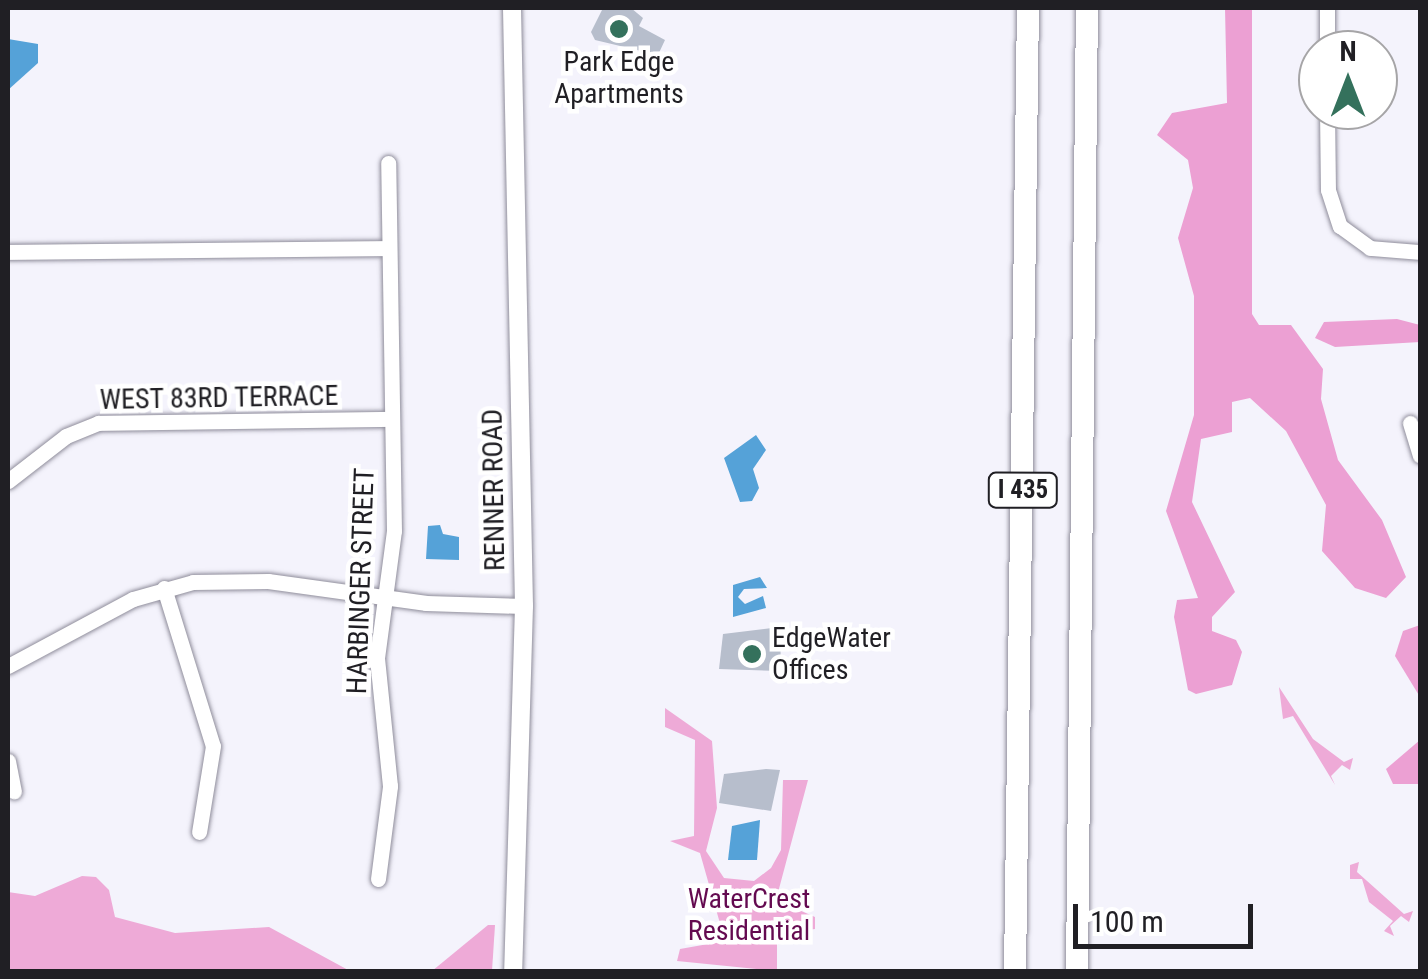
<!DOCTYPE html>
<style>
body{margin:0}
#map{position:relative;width:1428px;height:979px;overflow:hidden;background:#f4f3fc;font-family:"Roboto Condensed",sans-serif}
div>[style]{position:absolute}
.green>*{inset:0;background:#eeaad7}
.forest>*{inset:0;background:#eca0d3}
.water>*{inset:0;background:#55a2d8}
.building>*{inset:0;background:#b7becc}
.roads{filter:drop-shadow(0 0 2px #8f8d9b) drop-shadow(0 0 2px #8f8d9b)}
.minor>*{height:15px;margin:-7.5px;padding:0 7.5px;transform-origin:7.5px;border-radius:7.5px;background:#fff}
.major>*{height:18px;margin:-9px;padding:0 9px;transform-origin:9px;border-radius:9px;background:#fff}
.highway>*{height:22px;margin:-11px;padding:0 11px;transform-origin:11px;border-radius:11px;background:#fff}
.dots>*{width:28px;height:28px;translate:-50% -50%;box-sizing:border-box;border:5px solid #fff;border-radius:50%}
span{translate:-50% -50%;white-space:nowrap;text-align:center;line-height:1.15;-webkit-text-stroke:9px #fff;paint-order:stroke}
.shield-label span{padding:2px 8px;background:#fff;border:2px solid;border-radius:8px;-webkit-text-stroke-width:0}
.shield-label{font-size:25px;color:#201f24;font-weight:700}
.poi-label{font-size:28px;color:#201f24}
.left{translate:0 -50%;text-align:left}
.street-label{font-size:28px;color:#201f24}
.park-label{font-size:28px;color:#640a50}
.frame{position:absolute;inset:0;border:10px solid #201f24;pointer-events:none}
.north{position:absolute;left:1298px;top:30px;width:100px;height:100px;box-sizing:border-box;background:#fff;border:2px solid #a6a5a7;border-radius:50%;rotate:0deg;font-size:28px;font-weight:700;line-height:40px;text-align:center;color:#201f24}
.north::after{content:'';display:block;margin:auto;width:35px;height:45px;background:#34715c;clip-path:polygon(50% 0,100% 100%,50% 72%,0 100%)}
.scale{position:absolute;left:1073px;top:904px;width:180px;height:45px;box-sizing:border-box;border:5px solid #201f24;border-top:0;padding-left:12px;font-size:30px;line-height:35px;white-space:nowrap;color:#201f24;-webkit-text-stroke:8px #fff;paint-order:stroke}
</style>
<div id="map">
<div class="green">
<div style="clip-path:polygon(1279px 687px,1313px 739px,1344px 762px,1353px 758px,1350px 770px,1342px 765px,1331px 776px,1335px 785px,1293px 716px,1283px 719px)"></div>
<div style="clip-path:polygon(665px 708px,712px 741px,717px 808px,706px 851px,724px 878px,754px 881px,771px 868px,781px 850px,783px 780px,808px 780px,776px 900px,815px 917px,815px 929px,777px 934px,777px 971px,677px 961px,680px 949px,725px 941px,700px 853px,670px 841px,694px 836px,695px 740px,665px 727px)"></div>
<div style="clip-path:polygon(1359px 862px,1357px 872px,1404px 914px,1413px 911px,1409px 922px,1401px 916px,1390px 926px,1394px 936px,1384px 931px,1393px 921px,1369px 902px,1362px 879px,1350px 879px,1350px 865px)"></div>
<div style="clip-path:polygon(82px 876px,96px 877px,109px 890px,115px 917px,175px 933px,269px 927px,350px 971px,8px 971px,8px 892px,35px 896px)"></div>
<div style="clip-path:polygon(488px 925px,495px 925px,492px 971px,432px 971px)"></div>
</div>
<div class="forest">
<div style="clip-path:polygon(1225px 8px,1252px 8px,1252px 314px,1259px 325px,1291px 325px,1323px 369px,1321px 399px,1338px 460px,1382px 520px,1406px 577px,1386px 598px,1355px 588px,1322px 551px,1326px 505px,1286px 431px,1250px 398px,1232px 402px,1232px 432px,1201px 439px,1192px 502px,1235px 592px,1212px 617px,1212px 631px,1236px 640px,1242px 652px,1232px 685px,1196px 694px,1188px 690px,1174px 617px,1177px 600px,1198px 598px,1166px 511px,1194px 415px,1194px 296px,1178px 238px,1193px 188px,1188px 160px,1157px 135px,1172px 113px,1227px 103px)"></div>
<div style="clip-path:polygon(1397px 319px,1420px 325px,1420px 342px,1335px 347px,1315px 338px,1324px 322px)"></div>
<div style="clip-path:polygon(1420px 625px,1420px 697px,1395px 656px,1403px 631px)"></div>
<div style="clip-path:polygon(1420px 740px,1420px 784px,1393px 784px,1386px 769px)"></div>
</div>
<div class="water">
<div style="clip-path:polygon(8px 39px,38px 44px,38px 63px,8px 90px)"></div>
<div style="clip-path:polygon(756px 435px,766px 450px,753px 469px,759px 488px,752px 501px,740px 502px,724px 458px)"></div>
<div style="clip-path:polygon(440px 525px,443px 534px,459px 537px,459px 560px,426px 559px,428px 526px)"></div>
<div style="clip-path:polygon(760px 577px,767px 588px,744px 589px,738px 597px,745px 604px,763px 596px,766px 608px,733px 617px,733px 585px)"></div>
<div style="clip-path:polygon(760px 820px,757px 860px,728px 860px,732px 826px)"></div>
</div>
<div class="building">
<div style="clip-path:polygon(603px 8px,631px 8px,643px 18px,639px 26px,665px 40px,658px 55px,595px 40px,591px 32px)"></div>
<div style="clip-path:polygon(780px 627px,781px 671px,719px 669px,723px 634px)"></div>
<div style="clip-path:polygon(766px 769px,780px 770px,771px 811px,719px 803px,724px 774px)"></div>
</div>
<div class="roads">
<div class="minor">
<div style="left:1327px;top:8px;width:42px;rotate:90deg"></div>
<div style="left:1327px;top:110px;width:80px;rotate:89.3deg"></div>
<div style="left:1328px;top:190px;width:38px;rotate:72deg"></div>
<div style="left:1340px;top:226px;width:37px;rotate:36deg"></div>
<div style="left:1370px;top:248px;width:50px;rotate:4.6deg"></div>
<div style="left:8px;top:252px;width:379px;rotate:-0.6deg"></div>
<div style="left:1410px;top:423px;width:34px;rotate:73deg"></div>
<div style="left:8px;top:481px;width:73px;rotate:-37.8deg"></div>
<div style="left:66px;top:436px;width:35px;rotate:-22deg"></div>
<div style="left:98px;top:423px;width:292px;rotate:-0.8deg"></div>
<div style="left:164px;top:588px;width:165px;rotate:72.8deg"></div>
<div style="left:213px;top:746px;width:87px;rotate:99.2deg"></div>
<div style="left:8px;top:666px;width:142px;rotate:-28.2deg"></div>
<div style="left:133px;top:599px;width:62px;rotate:-15.8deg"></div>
<div style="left:193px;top:582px;width:75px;rotate:-0.8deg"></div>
<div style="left:268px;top:581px;width:160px;rotate:7.9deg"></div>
<div style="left:426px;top:603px;width:98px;rotate:1.8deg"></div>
<div style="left:8px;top:761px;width:31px;rotate:79deg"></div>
<div style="left:378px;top:879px;width:94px;rotate:-82.6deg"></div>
<div style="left:390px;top:786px;width:129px;rotate:-95.8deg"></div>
<div style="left:377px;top:658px;width:128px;rotate:-82.4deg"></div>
<div style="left:394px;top:531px;width:368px;rotate:-90.9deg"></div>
</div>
<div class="major">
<div style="left:512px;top:8px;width:598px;rotate:88.85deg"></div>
<div style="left:524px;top:606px;width:366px;rotate:91.7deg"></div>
</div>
<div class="highway">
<div style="left:1015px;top:972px;width:964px;rotate:-89.23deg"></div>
<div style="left:1077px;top:972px;width:964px;rotate:-89.41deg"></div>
</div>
</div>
<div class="dots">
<div style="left:619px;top:29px;background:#34715c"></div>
<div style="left:752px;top:654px;background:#34715c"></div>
</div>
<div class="shield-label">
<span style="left:1023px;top:490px">I 435</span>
</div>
<div class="poi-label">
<span style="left:619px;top:78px">Park Edge<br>Apartments</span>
<span class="left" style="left:772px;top:654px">EdgeWater<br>Offices</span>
</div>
<div class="street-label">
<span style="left:219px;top:398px;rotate:-1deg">WEST 83RD TERRACE</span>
<span style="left:494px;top:490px;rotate:-91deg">RENNER ROAD</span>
<span style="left:361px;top:581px;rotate:-88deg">HARBINGER STREET</span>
</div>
<div class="park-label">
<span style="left:749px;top:915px">WaterCrest<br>Residential</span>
</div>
<div class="frame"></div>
<div class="north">N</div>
<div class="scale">100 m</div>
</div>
